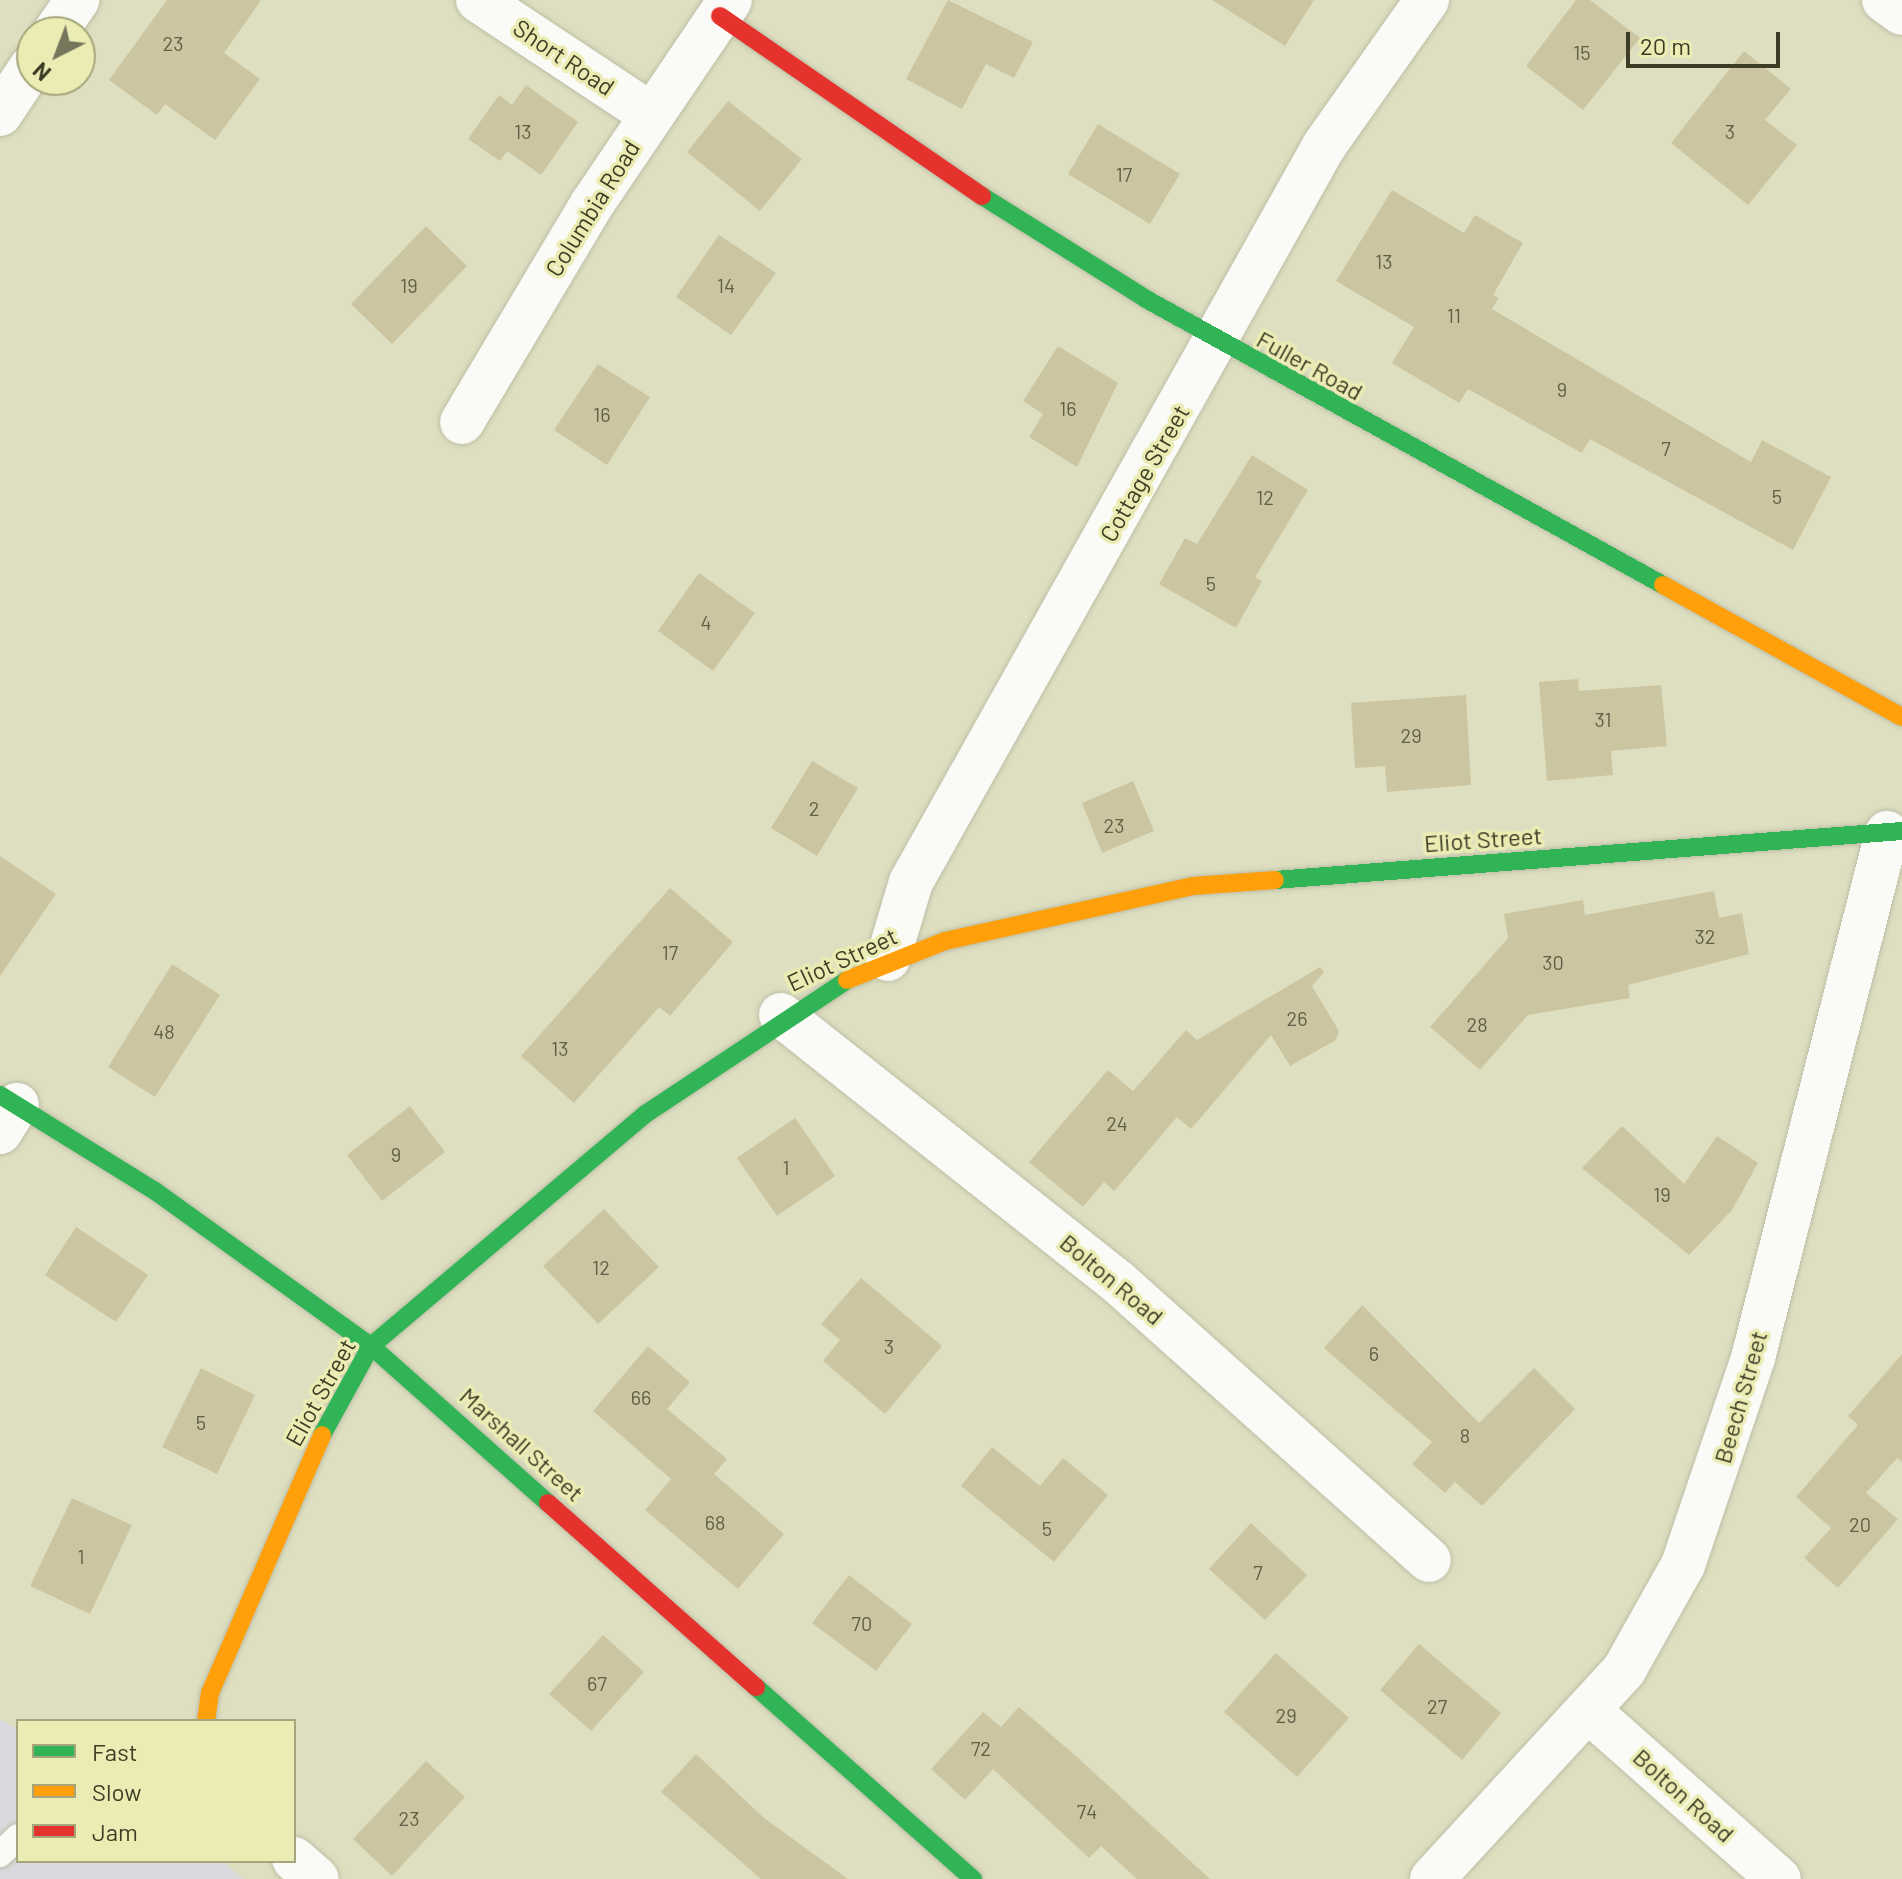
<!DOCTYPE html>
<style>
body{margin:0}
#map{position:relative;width:1902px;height:1879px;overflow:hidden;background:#dedfc0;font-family:Barlow,sans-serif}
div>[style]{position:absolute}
.green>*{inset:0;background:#dadade}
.building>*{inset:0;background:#ccc5a2}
.roads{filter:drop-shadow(0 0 2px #bdbea6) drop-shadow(0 0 2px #bdbea6)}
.lane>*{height:26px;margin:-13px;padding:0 13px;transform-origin:13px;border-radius:13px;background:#fafaf6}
.street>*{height:44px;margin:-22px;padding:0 22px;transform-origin:22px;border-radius:22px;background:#fafaf6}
.fast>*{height:18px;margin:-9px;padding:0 9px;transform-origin:9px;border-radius:9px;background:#30b455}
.slow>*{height:18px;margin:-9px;padding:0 9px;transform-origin:9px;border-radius:9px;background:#ff9f0a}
.jam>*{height:18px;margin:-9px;padding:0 9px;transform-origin:9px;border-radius:9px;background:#e5322d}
span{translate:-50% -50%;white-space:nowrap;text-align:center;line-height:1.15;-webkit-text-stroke:7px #ebecb3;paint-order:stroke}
.number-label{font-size:20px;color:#615f45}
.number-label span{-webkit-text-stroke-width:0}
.street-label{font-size:24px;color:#3d3d26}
.legend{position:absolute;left:16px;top:1719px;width:280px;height:144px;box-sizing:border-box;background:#ebecb3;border:2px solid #a5a67b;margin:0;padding:10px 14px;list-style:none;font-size:24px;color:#3d3d26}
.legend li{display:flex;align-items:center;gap:16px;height:40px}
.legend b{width:40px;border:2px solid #a5a67b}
.north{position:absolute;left:16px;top:16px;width:80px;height:80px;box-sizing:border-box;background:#ebecb3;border:2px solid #a5a67b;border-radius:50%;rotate:222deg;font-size:22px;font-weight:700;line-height:32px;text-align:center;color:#3d3d26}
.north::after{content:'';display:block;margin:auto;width:28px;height:36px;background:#75765c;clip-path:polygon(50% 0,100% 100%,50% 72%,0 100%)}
.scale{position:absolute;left:1626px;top:32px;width:154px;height:36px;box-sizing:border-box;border:4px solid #3d3d26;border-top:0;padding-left:10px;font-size:24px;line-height:28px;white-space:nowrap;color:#3d3d26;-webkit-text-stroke:6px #ebecb3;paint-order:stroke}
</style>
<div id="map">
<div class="green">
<div style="clip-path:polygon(0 1719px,18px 1729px,18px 1861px,222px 1861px,243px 1879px,0 1879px)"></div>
</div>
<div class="building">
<div style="clip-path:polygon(167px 0,261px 0,224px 53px,260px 79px,215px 140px,165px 104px,157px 115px,109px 80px)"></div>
<div style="clip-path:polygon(948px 0,1033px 42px,1014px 78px,986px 64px,962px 109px,906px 79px)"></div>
<div style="clip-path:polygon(1212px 0,1314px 0,1285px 46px)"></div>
<div style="clip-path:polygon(1576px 0,1590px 0,1640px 38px,1583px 110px,1526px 66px)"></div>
<div style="clip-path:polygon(1744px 51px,1791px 89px,1765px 120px,1797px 145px,1748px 205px,1671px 143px)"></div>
<div style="clip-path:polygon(526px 85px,578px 122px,541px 175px,507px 151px,500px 161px,468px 139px,499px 95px,512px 105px)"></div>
<div style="clip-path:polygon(728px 101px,802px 159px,760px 211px,687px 152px)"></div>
<div style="clip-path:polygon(1098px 124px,1180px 174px,1150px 224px,1068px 174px)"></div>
<div style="clip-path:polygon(1392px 190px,1464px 233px,1475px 215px,1523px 243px,1493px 295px,1499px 298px,1492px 309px,1751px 462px,1762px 440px,1831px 477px,1793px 550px,1590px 439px,1582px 453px,1468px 389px,1459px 403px,1392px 363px,1414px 327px,1336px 281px)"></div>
<div style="clip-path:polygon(426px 226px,467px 266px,392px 344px,351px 304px)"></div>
<div style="clip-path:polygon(719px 235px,776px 273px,731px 335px,676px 297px)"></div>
<div style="clip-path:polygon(1058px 346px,1118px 383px,1077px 467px,1029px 437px,1043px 414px,1023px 401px)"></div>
<div style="clip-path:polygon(598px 364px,650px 397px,607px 465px,554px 430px)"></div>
<div style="clip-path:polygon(1252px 455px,1308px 490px,1255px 577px,1262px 581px,1236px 628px,1159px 584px,1185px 538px,1197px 544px)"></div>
<div style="clip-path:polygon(699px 573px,755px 613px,713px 671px,658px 631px)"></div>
<div style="clip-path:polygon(1578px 679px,1579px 691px,1661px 685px,1667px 746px,1611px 751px,1613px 775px,1547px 781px,1539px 682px)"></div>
<div style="clip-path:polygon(1466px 695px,1471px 785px,1387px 792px,1385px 766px,1355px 768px,1351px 703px)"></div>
<div style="clip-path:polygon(812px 761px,858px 788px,817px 856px,771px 828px)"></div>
<div style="clip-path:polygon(1133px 781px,1154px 831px,1102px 853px,1082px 803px)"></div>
<div style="clip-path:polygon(0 856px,56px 894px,0 976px)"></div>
<div style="clip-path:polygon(670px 888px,733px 942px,670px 1016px,659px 1007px,574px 1103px,521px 1056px)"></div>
<div style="clip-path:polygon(1714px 891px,1719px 918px,1742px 913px,1749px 954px,1628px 985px,1630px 998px,1528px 1015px,1480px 1070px,1430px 1027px,1508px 938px,1504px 914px,1583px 900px,1585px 915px)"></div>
<div style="clip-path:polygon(172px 964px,220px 995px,155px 1097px,108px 1067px)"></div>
<div style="clip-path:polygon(1320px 967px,1324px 972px,1312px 986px,1339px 1031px,1336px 1040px,1290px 1066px,1271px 1035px,1191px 1129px,1177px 1117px,1114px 1191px,1104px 1182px,1083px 1207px,1029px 1162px,1108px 1070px,1133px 1091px,1186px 1030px,1197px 1040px)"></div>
<div style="clip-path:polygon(410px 1106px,445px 1152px,382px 1201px,347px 1155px)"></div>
<div style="clip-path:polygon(795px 1118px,835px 1176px,777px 1216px,737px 1158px)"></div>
<div style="clip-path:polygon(1622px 1126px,1684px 1184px,1717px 1136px,1758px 1163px,1732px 1210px,1689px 1255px,1582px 1168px)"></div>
<div style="clip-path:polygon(604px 1209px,659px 1267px,598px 1324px,543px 1266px)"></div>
<div style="clip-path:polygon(76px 1227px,148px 1275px,116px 1322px,45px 1275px)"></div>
<div style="clip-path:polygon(861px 1278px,942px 1346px,885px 1414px,823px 1361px,840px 1340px,821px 1324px)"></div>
<div style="clip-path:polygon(1362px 1305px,1479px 1423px,1534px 1368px,1575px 1409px,1482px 1506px,1455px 1482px,1445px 1493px,1412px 1464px,1432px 1442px,1324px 1348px)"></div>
<div style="clip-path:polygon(648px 1346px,690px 1382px,667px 1409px,727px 1459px,714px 1474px,784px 1534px,738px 1589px,645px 1510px,671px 1479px,593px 1411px)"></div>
<div style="clip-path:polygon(1902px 1354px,1902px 1462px,1897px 1458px,1866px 1493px,1898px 1519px,1838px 1588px,1804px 1558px,1831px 1528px,1796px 1497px,1858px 1425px,1848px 1416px)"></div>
<div style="clip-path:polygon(201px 1368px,255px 1395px,217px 1474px,162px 1447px)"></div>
<div style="clip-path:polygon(992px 1447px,1040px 1486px,1063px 1458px,1108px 1495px,1054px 1562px,961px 1486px)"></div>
<div style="clip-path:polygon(72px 1498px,132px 1525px,90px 1614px,30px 1586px)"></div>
<div style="clip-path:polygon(1251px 1523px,1307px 1575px,1265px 1620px,1209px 1569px)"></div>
<div style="clip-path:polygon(849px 1575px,912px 1624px,876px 1671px,812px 1623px)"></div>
<div style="clip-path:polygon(603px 1635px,644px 1672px,591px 1731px,549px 1694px)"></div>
<div style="clip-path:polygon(1419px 1644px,1501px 1713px,1462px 1760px,1380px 1690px)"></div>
<div style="clip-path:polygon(1276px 1653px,1349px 1718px,1297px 1777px,1224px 1712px)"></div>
<div style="clip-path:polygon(1019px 1707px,1076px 1756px,1210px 1879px,1137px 1879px,1101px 1846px,1089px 1858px,993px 1769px,965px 1800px,931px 1769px,983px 1712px,1001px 1727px)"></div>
<div style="clip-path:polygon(696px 1754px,764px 1818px,848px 1879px,761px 1879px,661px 1792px)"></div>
<div style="clip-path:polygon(426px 1761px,465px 1797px,392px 1876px,353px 1839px)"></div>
</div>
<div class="roads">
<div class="lane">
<div style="left:0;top:1854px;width:25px;rotate:-43deg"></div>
</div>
<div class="street">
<div style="left:478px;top:0;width:206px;rotate:33.5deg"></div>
<div style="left:1884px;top:0;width:22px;rotate:36deg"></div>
<div style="left:55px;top:32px;width:39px;rotate:-55deg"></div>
<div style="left:0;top:114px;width:58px;rotate:-56.3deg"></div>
<div style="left:462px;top:422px;width:254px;rotate:-59.2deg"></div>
<div style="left:592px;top:204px;width:246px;rotate:-55.9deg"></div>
<div style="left:888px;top:959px;width:80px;rotate:-73.4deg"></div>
<div style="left:911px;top:882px;width:844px;rotate:-60.7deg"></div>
<div style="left:1324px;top:146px;width:179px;rotate:-54.8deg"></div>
<div style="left:781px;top:1015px;width:430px;rotate:38.4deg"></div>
<div style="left:1118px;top:1282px;width:417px;rotate:41.8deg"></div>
<div style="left:0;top:1132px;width:32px;rotate:-58deg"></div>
<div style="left:1590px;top:1712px;width:252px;rotate:41.5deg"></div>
<div style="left:294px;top:1859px;width:30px;rotate:41deg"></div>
<div style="left:1432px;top:1879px;width:284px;rotate:-47.4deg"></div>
<div style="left:1624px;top:1670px;width:120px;rotate:-60.7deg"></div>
<div style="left:1683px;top:1565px;width:219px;rotate:-71.3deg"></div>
<div style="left:1753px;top:1358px;width:542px;rotate:-75.68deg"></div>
</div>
<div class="fast">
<div style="left:982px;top:196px;width:194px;rotate:32.1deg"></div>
<div style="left:1146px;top:299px;width:591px;rotate:28.95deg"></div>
<div style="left:1275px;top:880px;width:629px;rotate:-4.47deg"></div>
<div style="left:0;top:1095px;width:182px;rotate:31.8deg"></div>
<div style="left:155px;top:1191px;width:266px;rotate:35.7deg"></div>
<div style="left:371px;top:1346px;width:237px;rotate:41.6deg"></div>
<div style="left:322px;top:1435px;width:102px;rotate:-61.2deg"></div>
<div style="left:371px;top:1346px;width:361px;rotate:-40.2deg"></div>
<div style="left:647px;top:1113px;width:240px;rotate:-33.6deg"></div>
<div style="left:756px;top:1687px;width:290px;rotate:41.5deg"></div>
</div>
<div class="slow">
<div style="left:1663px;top:585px;width:273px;rotate:28.9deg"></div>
<div style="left:847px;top:980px;width:105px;rotate:-21.7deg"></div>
<div style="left:945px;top:941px;width:254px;rotate:-12.5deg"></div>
<div style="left:1193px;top:886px;width:82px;rotate:-4.2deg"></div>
<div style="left:206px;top:1721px;width:28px;rotate:-82deg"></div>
<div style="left:210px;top:1693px;width:281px;rotate:-66.5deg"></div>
</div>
<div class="jam">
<div style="left:720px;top:16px;width:318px;rotate:34.5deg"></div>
<div style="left:548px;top:1503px;width:278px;rotate:41.5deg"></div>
</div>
</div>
<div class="number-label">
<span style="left:173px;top:43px">23</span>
<span style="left:1582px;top:52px">15</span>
<span style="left:523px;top:131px">13</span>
<span style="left:1730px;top:131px">3</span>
<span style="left:1124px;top:174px">17</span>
<span style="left:1384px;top:261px">13</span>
<span style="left:409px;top:285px">19</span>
<span style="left:726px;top:285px">14</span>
<span style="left:1454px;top:315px">11</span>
<span style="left:1562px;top:389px">9</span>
<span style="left:1068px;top:408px">16</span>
<span style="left:602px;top:414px">16</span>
<span style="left:1666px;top:448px">7</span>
<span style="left:1777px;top:496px">5</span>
<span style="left:1265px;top:497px">12</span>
<span style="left:1211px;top:583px">5</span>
<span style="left:706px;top:622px">4</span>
<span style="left:1603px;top:719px">31</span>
<span style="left:1411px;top:735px">29</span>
<span style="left:814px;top:808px">2</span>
<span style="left:1114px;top:825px">23</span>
<span style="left:1705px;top:936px">32</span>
<span style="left:670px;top:952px">17</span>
<span style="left:1553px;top:962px">30</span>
<span style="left:1297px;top:1018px">26</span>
<span style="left:1477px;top:1024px">28</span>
<span style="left:164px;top:1031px">48</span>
<span style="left:560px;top:1048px">13</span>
<span style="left:1117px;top:1123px">24</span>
<span style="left:396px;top:1154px">9</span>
<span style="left:786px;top:1167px">1</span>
<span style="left:1662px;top:1194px">19</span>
<span style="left:601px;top:1267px">12</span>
<span style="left:889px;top:1346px">3</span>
<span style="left:1374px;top:1353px">6</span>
<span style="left:641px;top:1397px">66</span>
<span style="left:201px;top:1422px">5</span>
<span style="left:1465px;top:1435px">8</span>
<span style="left:715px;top:1522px">68</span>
<span style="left:1860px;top:1524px">20</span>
<span style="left:1047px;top:1528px">5</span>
<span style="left:81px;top:1556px">1</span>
<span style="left:1258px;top:1572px">7</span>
<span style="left:862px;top:1623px">70</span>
<span style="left:597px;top:1683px">67</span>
<span style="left:1437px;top:1706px">27</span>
<span style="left:1286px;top:1715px">29</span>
<span style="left:981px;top:1748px">72</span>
<span style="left:1087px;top:1811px">74</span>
<span style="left:409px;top:1818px">23</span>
</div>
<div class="street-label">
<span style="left:564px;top:57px;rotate:34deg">Short Road</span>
<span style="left:592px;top:208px;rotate:-58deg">Columbia Road</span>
<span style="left:1310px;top:365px;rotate:29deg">Fuller Road</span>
<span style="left:1144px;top:473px;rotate:-60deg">Cottage Street</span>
<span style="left:1483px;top:839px;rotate:-4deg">Eliot Street</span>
<span style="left:842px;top:959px;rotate:-25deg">Eliot Street</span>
<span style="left:1112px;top:1279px;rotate:40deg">Bolton Road</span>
<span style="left:320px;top:1392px;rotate:-61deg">Eliot Street</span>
<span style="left:1740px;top:1397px;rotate:-74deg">Beech Street</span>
<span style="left:522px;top:1444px;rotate:42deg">Marshall Street</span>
<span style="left:1684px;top:1795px;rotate:42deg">Bolton Road</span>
</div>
<ul class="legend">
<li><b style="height:10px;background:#30b455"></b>Fast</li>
<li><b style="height:10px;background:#ff9f0a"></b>Slow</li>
<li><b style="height:10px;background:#e5322d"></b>Jam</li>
</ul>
<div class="north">N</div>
<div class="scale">20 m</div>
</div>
